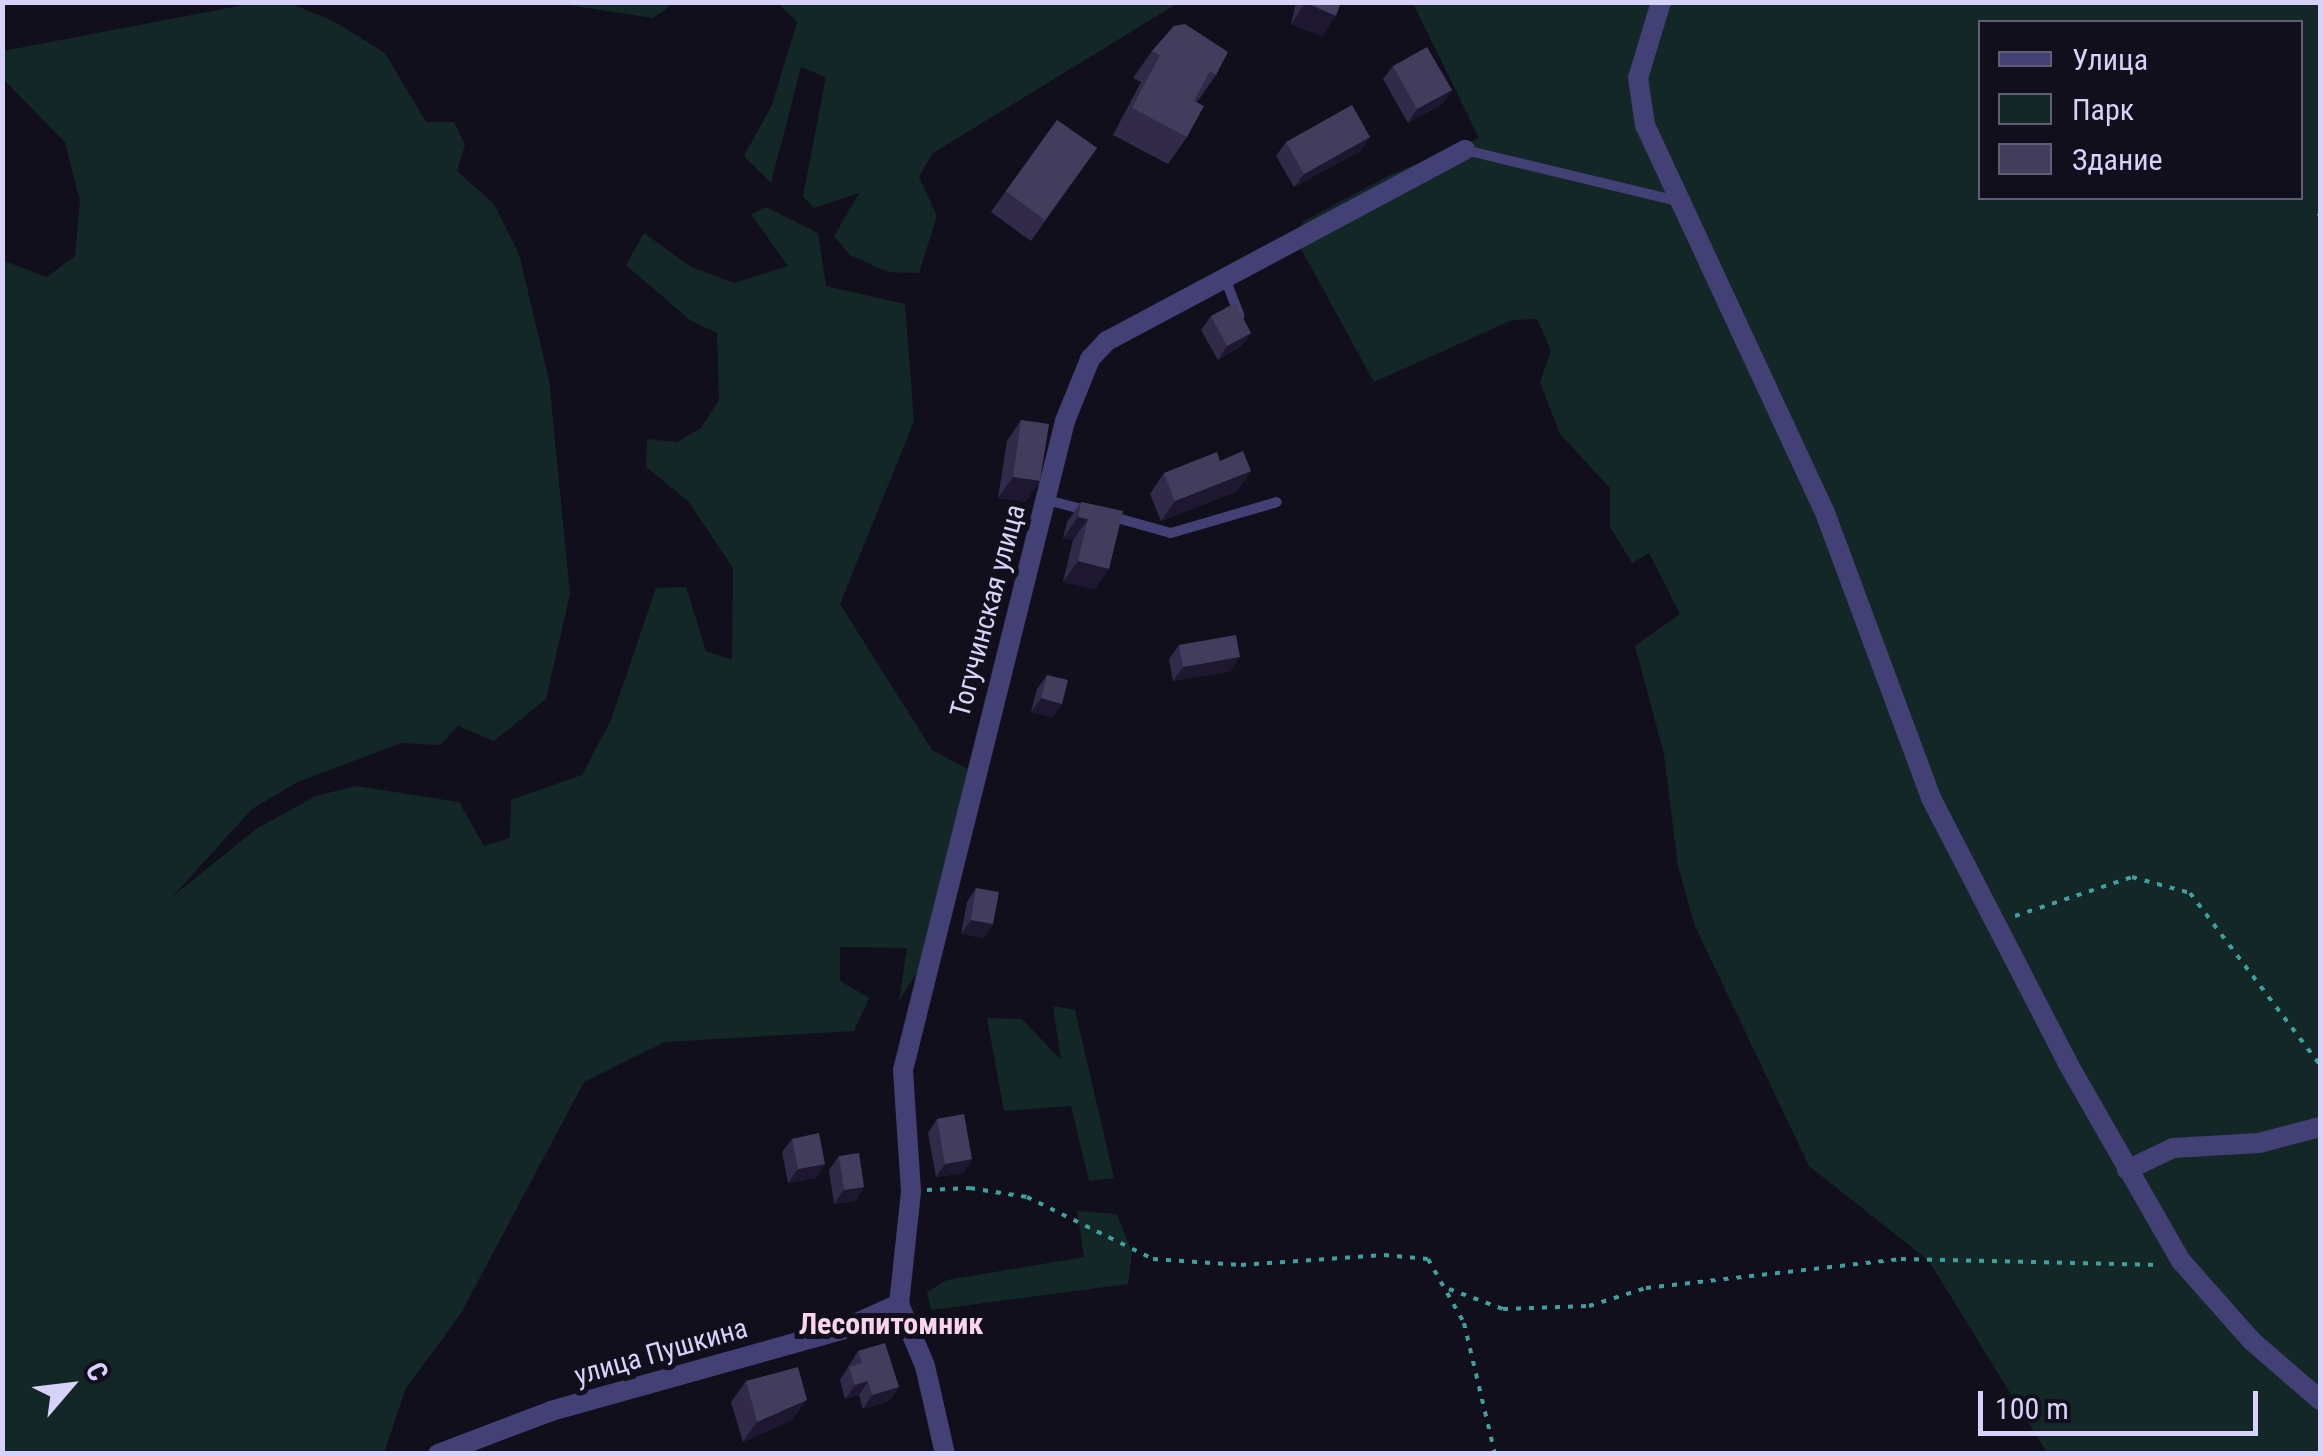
<!DOCTYPE html>
<meta charset="utf-8">
<style>
body{margin:0}
#map{position:relative;width:2323px;height:1456px;overflow:hidden;background:#120f1d;font-family:"Roboto Condensed",sans-serif}
div>[style]{position:absolute}
.green>*{inset:0;background:#132726}
.path>*{height:4px;margin-top:-2px;transform-origin:0;background:repeating-linear-gradient(90deg,#3ea19d 0 5px,transparent 0 13px)}
.lane>*{height:10px;margin:-5px;padding:0 5px;transform-origin:5px;border-radius:5px;background:#434076}
.street>*{height:20px;margin:-10px;padding:0 10px;transform-origin:10px;border-radius:10px;background:#434076}
.wall>*{inset:0;background:#312b49}
.shaded-wall>*{inset:0;background:#1d1830}
.building>*{inset:0;background:#423d5c}
span{translate:-50% -50%;white-space:nowrap;text-align:center;line-height:1.15;-webkit-text-stroke:10px #120f1d;paint-order:stroke}
.street-label{font-size:28px;color:#d7d2f9}
.neighbourhood-label{font-size:30px;color:#f9d4eb;font-weight:700}
.frame{position:absolute;inset:0;border:5px solid #d7d2f9;pointer-events:none}
.legend{position:absolute;left:1978px;top:20px;width:325px;height:180px;box-sizing:border-box;background:#120f1d;border:2px solid #615d75;margin:0;padding:12px 18px;list-style:none;font-size:30px;color:#d7d2f9}
.legend li{display:flex;align-items:center;gap:20px;height:50px}
.legend b{width:50px;border:2px solid #615d75}
.north{position:absolute;left:20px;top:1336px;width:100px;height:100px;-webkit-text-stroke:8px #120f1d;paint-order:stroke;rotate:62deg;font-size:28px;font-weight:700;line-height:40px;text-align:center;color:#d7d2f9}
.north::after{content:'';display:block;margin:auto;width:35px;height:45px;background:#d7d2f9;clip-path:polygon(50% 0,100% 100%,50% 72%,0 100%)}
.scale{position:absolute;left:1978px;top:1391px;width:280px;height:45px;box-sizing:border-box;border:5px solid #d7d2f9;border-top:0;padding-left:12px;font-size:30px;line-height:35px;white-space:nowrap;color:#d7d2f9;-webkit-text-stroke:8px #120f1d;paint-order:stroke}
</style>
<div id="map">
<div class="green">
<div style="clip-path:polygon(555px 3px,674px 3px,653px 18px)"></div>
<div style="clip-path:polygon(778px 3px,1178px 3px,933px 153px,919px 177px,937px 216px,919px 273px,888px 272px,850px 255px,834px 236px,859px 193px,814px 208px,803px 196px,826px 77px,801px 67px,771px 183px,744px 156px,772px 105px,797px 22px)"></div>
<div style="clip-path:polygon(evenodd,1413px 3px,2320px 3px,2320px 1453px,2047px 1453px,1929px 1261px,1809px 1166px,1695px 926px,1678px 866px,1664px 754px,1635px 646px,1680px 614px,1649px 553px,1632px 563px,1610px 527px,1610px 488px,1560px 434px,1540px 382px,1551px 351px,1537px 319px,1512px 320px,1374px 382px,1294px 236px,1304px 221px,1392px 174px,1479px 138px,1413px 3px,1980px 22px,2300px 22px,2300px 198px,1980px 198px,1980px 22px)"></div>
<div style="clip-path:polygon(244px 5px,294px 5px,333px 21px,385px 53px,426px 122px,454px 122px,465px 145px,457px 171px,494px 204px,519px 254px,549px 380px,570px 594px,546px 699px,494px 741px,458px 726px,440px 745px,401px 743px,298px 782px,252px 809px,172px 897px,256px 829px,316px 796px,356px 786px,459px 802px,484px 846px,510px 838px,511px 800px,582px 775px,611px 720px,656px 588px,686px 587px,706px 651px,732px 660px,733px 568px,688px 501px,646px 467px,647px 439px,677px 442px,701px 428px,719px 400px,717px 333px,690px 320px,626px 265px,644px 233px,691px 267px,734px 283px,788px 266px,751px 214px,766px 207px,818px 233px,826px 286px,905px 304px,914px 421px,840px 604px,932px 750px,968px 769px,922px 965px,899px 1001px,907px 948px,840px 947px,840px 981px,869px 998px,854px 1031px,665px 1042px,584px 1082px,460px 1315px,406px 1388px,384px 1453px,3px 1453px,2px 260px,47px 277px,75px 256px,80px 201px,65px 142px,3px 79px,3px 51px)"></div>
<div style="clip-path:polygon(1053px 1006px,1075px 1010px,1114px 1178px,1089px 1181px,1071px 1106px,1004px 1111px,987px 1018px,1022px 1019px,1061px 1060px)"></div>
<div style="clip-path:polygon(1077px 1211px,1117px 1214px,1132px 1253px,1128px 1284px,931px 1310px,927px 1292px,947px 1280px,1084px 1257px)"></div>
</div>
<div class="path">
<div style="left:2318px;top:213px;width:3px;rotate:45deg"></div>
<div style="left:2015px;top:916px;width:123px;rotate:-18.4deg"></div>
<div style="left:2132px;top:877px;width:60px;rotate:15.4deg"></div>
<div style="left:2190px;top:893px;width:216px;rotate:52.9deg"></div>
<div style="left:927px;top:1190px;width:43px;rotate:-2.7deg"></div>
<div style="left:970px;top:1188px;width:58px;rotate:9deg"></div>
<div style="left:1027px;top:1197px;width:140px;rotate:26.2deg"></div>
<div style="left:1153px;top:1259px;width:88px;rotate:3.9deg"></div>
<div style="left:1241px;top:1265px;width:143px;rotate:-4deg"></div>
<div style="left:1384px;top:1255px;width:44px;rotate:5.2deg"></div>
<div style="left:1428px;top:1259px;width:73px;rotate:60.6deg"></div>
<div style="left:1464px;top:1323px;width:135px;rotate:76.7deg"></div>
<div style="left:1449px;top:1289px;width:58px;rotate:20.3deg"></div>
<div style="left:1503px;top:1309px;width:86px;rotate:-2deg"></div>
<div style="left:1589px;top:1306px;width:60px;rotate:-17.5deg"></div>
<div style="left:1646px;top:1288px;width:257px;rotate:-6.5deg"></div>
<div style="left:1901px;top:1259px;width:260px;rotate:1.3deg"></div>
</div>
<div class="lane">
<div style="left:1465px;top:150px;width:218px;rotate:13.5deg"></div>
<div style="left:1225px;top:278px;width:40px;rotate:69deg"></div>
<div style="left:1047px;top:500px;width:43px;rotate:14.7deg"></div>
<div style="left:1110px;top:516px;width:63px;rotate:15.6deg"></div>
<div style="left:1171px;top:533px;width:110px;rotate:-16.3deg"></div>
</div>
<div class="street">
<div style="left:1661px;top:2px;width:79px;rotate:106.8deg"></div>
<div style="left:1638px;top:78px;width:48px;rotate:81.5deg"></div>
<div style="left:1645px;top:125px;width:425px;rotate:65.1deg"></div>
<div style="left:1824px;top:510px;width:307px;rotate:69.6deg"></div>
<div style="left:1931px;top:798px;width:297px;rotate:62.7deg"></div>
<div style="left:2067px;top:1062px;width:229px;rotate:60.2deg"></div>
<div style="left:2181px;top:1261px;width:107px;rotate:48.4deg"></div>
<div style="left:2252px;top:1341px;width:90px;rotate:40.9deg"></div>
<div style="left:2127px;top:1170px;width:51px;rotate:-25.6deg"></div>
<div style="left:2173px;top:1148px;width:86px;rotate:-3.3deg"></div>
<div style="left:2259px;top:1143px;width:63px;rotate:-14.7deg"></div>
<div style="left:438px;top:1454px;width:121px;rotate:-20.8deg"></div>
<div style="left:551px;top:1411px;width:301px;rotate:-15.6deg"></div>
<div style="left:841px;top:1330px;width:64px;rotate:-24.1deg"></div>
<div style="left:945px;top:1454px;width:90px;rotate:-102.8deg"></div>
<div style="left:925px;top:1366px;width:67px;rotate:-112.8deg"></div>
<div style="left:899px;top:1304px;width:114px;rotate:-83.9deg"></div>
<div style="left:911px;top:1191px;width:121px;rotate:-93.8deg"></div>
<div style="left:903px;top:1070px;width:669px;rotate:-75.98deg"></div>
<div style="left:1065px;top:421px;width:67px;rotate:-68deg"></div>
<div style="left:1090px;top:359px;width:25px;rotate:-47deg"></div>
<div style="left:1107px;top:341px;width:406px;rotate:-28.1deg"></div>
</div>
<div class="wall">
<div style="clip-path:polygon(1296px 2px,1341px 2px,1322px 36px,1291px 24px)"></div>
<div style="clip-path:polygon(1174px 26px,1216px 75px,1197px 102px,1187px 137px,1168px 164px,1113px 135px,1141px 82px,1133px 78px,1152px 51px)"></div>
<div style="clip-path:polygon(1393px 66px,1452px 90px,1442px 104px,1408px 123px,1383px 79px)"></div>
<div style="clip-path:polygon(1057px 120px,1097px 148px,1031px 241px,991px 212px)"></div>
<div style="clip-path:polygon(1370px 137px,1360px 151px,1294px 187px,1276px 156px,1286px 142px)"></div>
<div style="clip-path:polygon(1211px 316px,1251px 333px,1241px 346px,1218px 360px,1201px 330px)"></div>
<div style="clip-path:polygon(1021px 420px,1026px 502px,998px 498px,1007px 441px)"></div>
<div style="clip-path:polygon(1220px 461px,1251px 471px,1237px 491px,1161px 521px,1150px 494px,1164px 473px)"></div>
<div style="clip-path:polygon(1081px 502px,1123px 511px,1095px 589px,1063px 582px,1073px 540px,1063px 538px,1067px 522px)"></div>
<div style="clip-path:polygon(1179px 645px,1231px 671px,1173px 681px,1169px 659px)"></div>
<div style="clip-path:polygon(1047px 675px,1062px 704px,1052px 717px,1031px 712px,1037px 689px)"></div>
<div style="clip-path:polygon(976px 888px,993px 924px,984px 938px,961px 934px,967px 902px)"></div>
<div style="clip-path:polygon(937px 1119px,972px 1159px,963px 1173px,936px 1177px,928px 1133px)"></div>
<div style="clip-path:polygon(792px 1139px,825px 1164px,816px 1178px,788px 1183px,782px 1152px)"></div>
<div style="clip-path:polygon(839px 1156px,864px 1187px,855px 1201px,834px 1204px,829px 1170px)"></div>
<div style="clip-path:polygon(858px 1351px,899px 1387px,889px 1401px,863px 1409px,859px 1395px,845px 1399px,840px 1380px)"></div>
<div style="clip-path:polygon(746px 1381px,792px 1420px,743px 1442px,731px 1402px)"></div>
</div>
<div class="shaded-wall">
<div style="clip-path:polygon(1305px 3px,1336px 16px,1322px 36px,1291px 24px)"></div>
<div style="clip-path:polygon(1452px 90px,1442px 104px,1408px 123px,1417px 109px)"></div>
<div style="clip-path:polygon(1370px 137px,1360px 151px,1294px 187px,1304px 174px)"></div>
<div style="clip-path:polygon(1251px 333px,1241px 346px,1218px 360px,1227px 346px)"></div>
<div style="clip-path:polygon(1251px 471px,1237px 491px,1161px 521px,1175px 501px)"></div>
<div style="clip-path:polygon(1013px 477px,1040px 481px,1026px 502px,998px 498px)"></div>
<div style="clip-path:polygon(1078px 517px,1088px 519px,1073px 540px,1063px 538px)"></div>
<div style="clip-path:polygon(1078px 561px,1109px 569px,1095px 589px,1063px 582px)"></div>
<div style="clip-path:polygon(1240px 657px,1231px 671px,1173px 681px,1183px 667px)"></div>
<div style="clip-path:polygon(1041px 698px,1062px 704px,1052px 717px,1031px 712px)"></div>
<div style="clip-path:polygon(971px 920px,993px 924px,984px 938px,961px 934px)"></div>
<div style="clip-path:polygon(972px 1159px,963px 1173px,936px 1177px,945px 1164px)"></div>
<div style="clip-path:polygon(825px 1164px,816px 1178px,788px 1183px,798px 1169px)"></div>
<div style="clip-path:polygon(864px 1187px,855px 1201px,834px 1204px,844px 1190px)"></div>
<div style="clip-path:polygon(868px 1381px,859px 1395px,845px 1399px,855px 1385px)"></div>
<div style="clip-path:polygon(899px 1387px,889px 1401px,863px 1409px,872px 1395px)"></div>
<div style="clip-path:polygon(807px 1400px,792px 1420px,743px 1442px,757px 1422px)"></div>
</div>
<div class="building">
<div style="clip-path:polygon(1306px 2px,1341px 2px,1336px 16px)"></div>
<div style="clip-path:polygon(1185px 24px,1228px 52px,1216px 75px,1210px 71px,1194px 101px,1204px 106px,1187px 137px,1132px 108px,1160px 55px,1152px 51px,1174px 26px)"></div>
<div style="clip-path:polygon(1427px 47px,1452px 90px,1417px 109px,1393px 66px)"></div>
<div style="clip-path:polygon(1352px 105px,1370px 137px,1304px 174px,1286px 142px)"></div>
<div style="clip-path:polygon(1057px 120px,1097px 148px,1045px 220px,1006px 191px)"></div>
<div style="clip-path:polygon(1235px 303px,1251px 333px,1227px 346px,1211px 316px)"></div>
<div style="clip-path:polygon(1021px 420px,1049px 424px,1040px 481px,1013px 477px)"></div>
<div style="clip-path:polygon(1243px 451px,1251px 471px,1175px 501px,1164px 473px,1217px 452px,1220px 461px)"></div>
<div style="clip-path:polygon(1081px 502px,1123px 511px,1109px 569px,1078px 561px,1088px 519px,1078px 517px)"></div>
<div style="clip-path:polygon(1236px 635px,1240px 657px,1183px 667px,1179px 645px)"></div>
<div style="clip-path:polygon(1047px 675px,1068px 680px,1062px 704px,1041px 698px)"></div>
<div style="clip-path:polygon(976px 888px,999px 892px,993px 924px,971px 920px)"></div>
<div style="clip-path:polygon(964px 1114px,972px 1159px,945px 1164px,937px 1119px)"></div>
<div style="clip-path:polygon(819px 1133px,825px 1164px,798px 1169px,792px 1139px)"></div>
<div style="clip-path:polygon(859px 1153px,864px 1187px,844px 1190px,839px 1156px)"></div>
<div style="clip-path:polygon(885px 1343px,899px 1387px,872px 1395px,868px 1381px,855px 1385px,849px 1367px,862px 1363px,858px 1351px)"></div>
<div style="clip-path:polygon(798px 1367px,807px 1400px,757px 1422px,746px 1381px)"></div>
</div>
<div class="street-label">
<span style="left:988px;top:611px;rotate:-75deg">Тогучинская улица</span>
<span style="left:661px;top:1352px;rotate:-16deg">улица Пушкина</span>
</div>
<div class="neighbourhood-label">
<span style="left:891px;top:1324px">Лесопитомник</span>
</div>
<div class="frame"></div>
<ul class="legend">
<li><b style="height:12px;background:#434076"></b>Улица</li>
<li><b style="height:28px;background:#132726"></b>Парк</li>
<li><b style="height:28px;background:#423d5c"></b>Здание</li>
</ul>
<div class="north">С</div>
<div class="scale">100 m</div>
</div>
